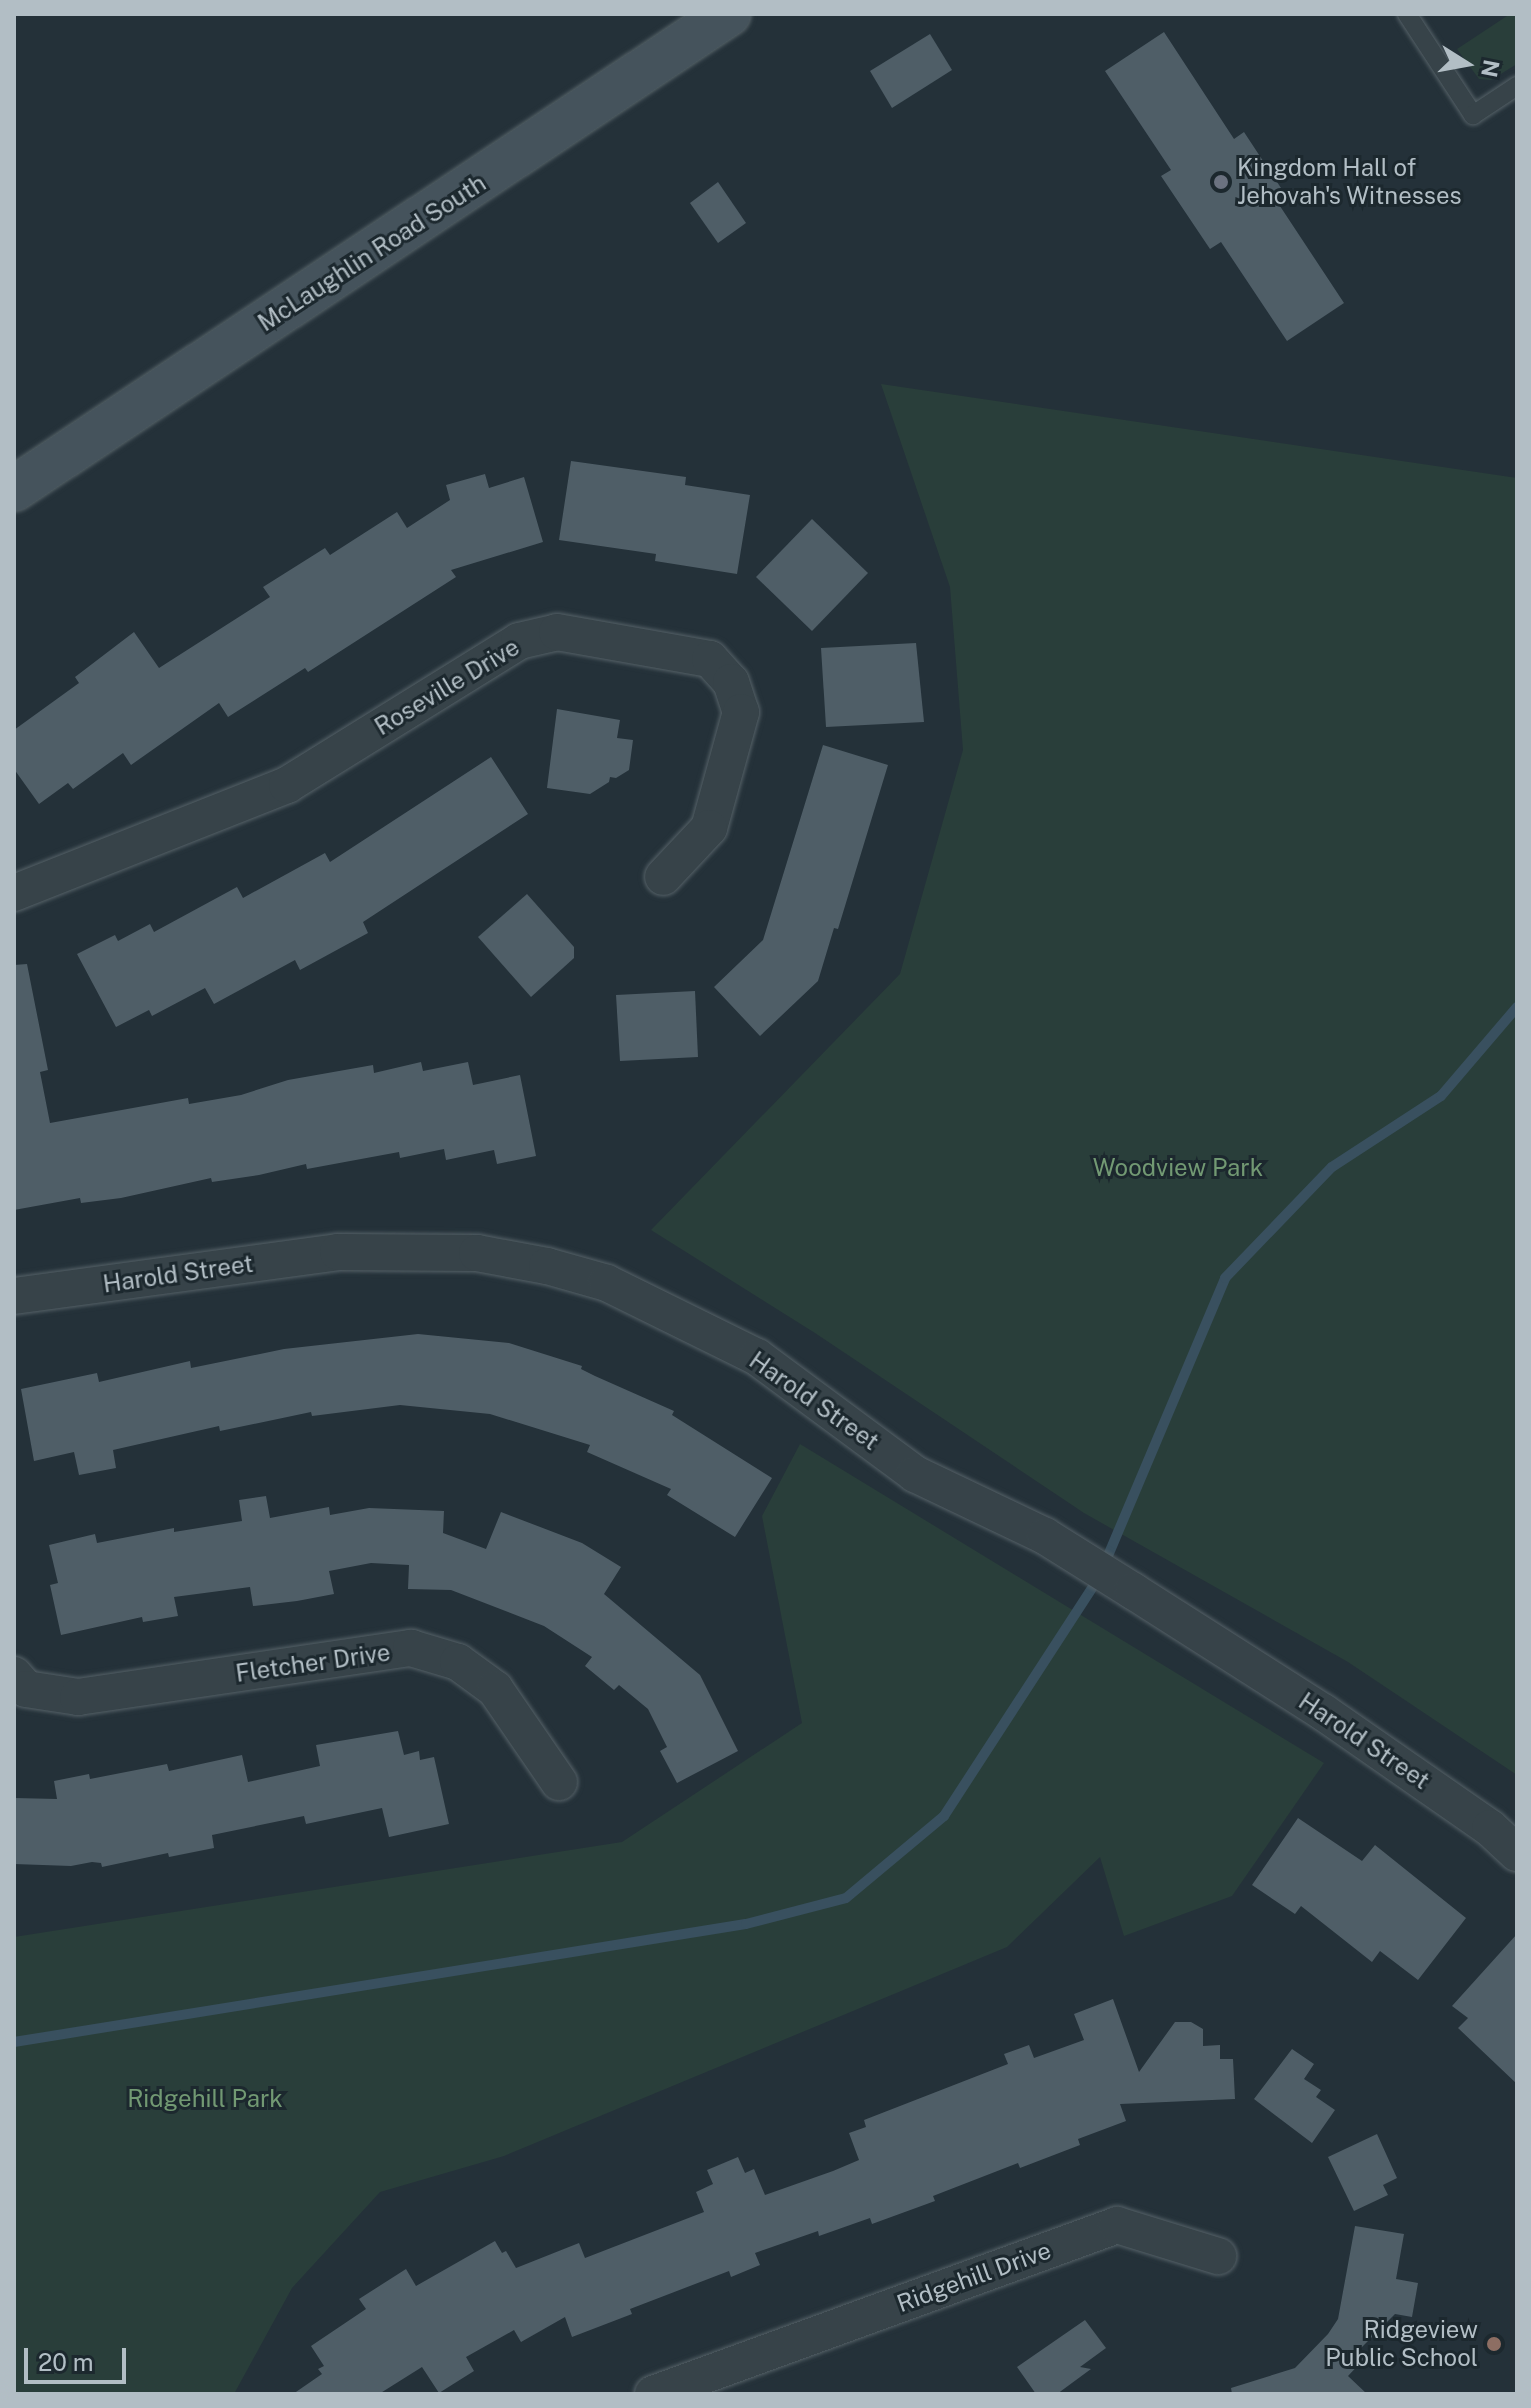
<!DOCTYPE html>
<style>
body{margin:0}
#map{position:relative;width:1531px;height:2408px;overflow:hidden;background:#243139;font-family:"Public Sans",sans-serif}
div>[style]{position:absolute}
.green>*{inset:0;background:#293e3a}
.stream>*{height:10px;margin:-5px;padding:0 5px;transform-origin:5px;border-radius:5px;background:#39505f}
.building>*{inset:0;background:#4f5e67}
.roads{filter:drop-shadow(0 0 2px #556167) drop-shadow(0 0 2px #556167)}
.service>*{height:18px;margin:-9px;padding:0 9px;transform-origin:9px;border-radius:9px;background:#374349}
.minor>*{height:36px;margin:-18px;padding:0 18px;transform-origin:18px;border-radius:18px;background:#374349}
.secondary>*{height:44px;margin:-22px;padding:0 22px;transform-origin:22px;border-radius:22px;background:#45535c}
.dots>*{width:22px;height:22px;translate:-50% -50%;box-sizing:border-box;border:4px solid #1c282e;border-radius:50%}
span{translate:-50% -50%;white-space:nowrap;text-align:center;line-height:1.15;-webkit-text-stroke:6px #1c282e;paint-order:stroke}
.poi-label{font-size:24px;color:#b2bec5}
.left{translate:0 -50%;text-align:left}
.right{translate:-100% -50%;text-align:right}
.street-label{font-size:24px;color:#b2bec5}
.park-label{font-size:24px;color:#729973}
.frame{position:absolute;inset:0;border:16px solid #b2bec5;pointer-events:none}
.north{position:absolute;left:1427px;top:24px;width:80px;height:80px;-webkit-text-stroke:6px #1c282e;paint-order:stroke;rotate:101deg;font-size:22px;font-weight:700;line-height:32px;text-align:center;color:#b2bec5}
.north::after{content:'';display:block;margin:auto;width:28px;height:36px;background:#b2bec5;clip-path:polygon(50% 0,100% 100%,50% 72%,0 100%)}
.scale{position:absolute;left:24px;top:2348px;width:102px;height:36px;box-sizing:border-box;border:4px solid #b2bec5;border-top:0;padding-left:10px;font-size:24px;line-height:28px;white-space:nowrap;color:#b2bec5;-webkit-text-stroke:6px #1c282e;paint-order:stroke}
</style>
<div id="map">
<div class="green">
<div style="clip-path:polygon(1510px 14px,1517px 14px,1517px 64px,1491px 80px,1479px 79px,1457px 49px)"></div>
<div style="clip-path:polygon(881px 384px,1517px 478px,1517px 1775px,1348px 1662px,1084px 1513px,815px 1333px,651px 1230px,900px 974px,963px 750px,950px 587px)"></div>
<div style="clip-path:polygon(800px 1444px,1324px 1763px,1232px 1896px,1124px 1936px,1100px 1857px,1007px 1947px,504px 2156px,380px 2192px,292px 2288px,234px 2394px,14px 2394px,14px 1937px,622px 1842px,802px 1723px,762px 1516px)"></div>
</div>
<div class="stream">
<div style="left:14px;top:2042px;width:741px;rotate:-9.16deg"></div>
<div style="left:746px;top:1924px;width:103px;rotate:-14.6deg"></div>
<div style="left:846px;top:1898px;width:128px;rotate:-39.9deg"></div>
<div style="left:944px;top:1816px;width:285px;rotate:-57deg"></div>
<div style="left:1099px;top:1577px;width:324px;rotate:-67.1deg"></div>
<div style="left:1225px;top:1278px;width:154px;rotate:-46.1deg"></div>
<div style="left:1332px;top:1167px;width:130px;rotate:-33.1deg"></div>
<div style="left:1441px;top:1096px;width:117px;rotate:-49.5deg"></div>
</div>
<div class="building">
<div style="clip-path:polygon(1164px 32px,1234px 139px,1244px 132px,1281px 188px,1272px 194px,1344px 303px,1287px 341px,1221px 242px,1210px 249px,1161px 176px,1171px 170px,1105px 71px)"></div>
<div style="clip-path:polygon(930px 34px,952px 70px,892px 108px,870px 71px)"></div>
<div style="clip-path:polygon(718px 182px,746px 223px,718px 243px,690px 203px)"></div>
<div style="clip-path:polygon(571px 461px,686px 477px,685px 485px,750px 495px,737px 574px,655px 561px,656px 554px,559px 540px)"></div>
<div style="clip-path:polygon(485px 474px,489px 488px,524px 477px,543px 542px,451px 570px,456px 577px,308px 672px,305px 668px,228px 717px,219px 703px,131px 765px,123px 753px,73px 789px,68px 783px,39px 804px,14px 769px,14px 730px,79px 683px,75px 677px,134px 632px,159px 668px,270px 597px,263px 587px,325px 548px,330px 555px,397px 512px,407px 528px,450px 500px,446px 485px)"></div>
<div style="clip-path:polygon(812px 519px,868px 573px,812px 631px,756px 577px)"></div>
<div style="clip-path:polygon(916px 643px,924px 722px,826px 727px,821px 648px)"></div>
<div style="clip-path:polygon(557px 709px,620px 720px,617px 738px,633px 740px,629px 770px,616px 778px,610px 777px,609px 782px,590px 794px,547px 788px)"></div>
<div style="clip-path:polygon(823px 745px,888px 765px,838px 929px,834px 928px,818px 981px,760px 1036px,714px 987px,763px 940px)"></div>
<div style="clip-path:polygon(491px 757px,528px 814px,363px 922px,368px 933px,300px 970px,295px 960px,214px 1004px,205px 988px,152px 1016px,149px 1010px,116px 1027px,77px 954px,115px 935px,118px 941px,150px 924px,154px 932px,237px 887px,243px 898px,325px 853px,330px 862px)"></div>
<div style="clip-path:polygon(527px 894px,574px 947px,574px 958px,531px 997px,478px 937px)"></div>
<div style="clip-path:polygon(27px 964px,48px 1070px,40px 1072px,50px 1123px,188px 1098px,189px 1104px,241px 1095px,288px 1080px,373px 1065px,374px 1073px,421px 1062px,423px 1071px,468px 1062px,473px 1085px,520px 1075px,536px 1156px,497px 1164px,494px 1150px,446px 1160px,444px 1149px,400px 1158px,399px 1152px,307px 1169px,306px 1164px,259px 1175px,212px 1182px,211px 1178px,121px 1198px,81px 1203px,80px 1198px,14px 1210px,14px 965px)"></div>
<div style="clip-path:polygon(695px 991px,698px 1057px,620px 1061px,616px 995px)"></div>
<div style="clip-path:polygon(418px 1334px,509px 1343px,582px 1366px,581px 1369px,595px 1376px,674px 1411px,672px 1415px,772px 1478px,735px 1537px,667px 1495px,671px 1489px,587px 1452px,590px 1445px,490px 1414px,400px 1405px,312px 1416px,311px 1412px,220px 1431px,219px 1426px,113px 1450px,116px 1468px,79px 1475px,74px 1452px,34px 1461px,21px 1389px,97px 1373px,99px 1382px,190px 1361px,191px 1368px,284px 1349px)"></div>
<div style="clip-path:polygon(266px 1496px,270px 1518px,329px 1507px,330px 1515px,369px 1508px,444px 1511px,443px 1533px,486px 1549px,501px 1512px,582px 1543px,621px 1567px,604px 1594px,700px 1675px,738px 1751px,677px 1783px,660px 1751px,667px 1747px,648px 1709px,619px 1685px,614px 1690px,585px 1666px,592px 1657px,544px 1626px,451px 1590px,408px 1589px,409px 1565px,371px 1563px,329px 1571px,334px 1594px,297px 1601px,253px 1606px,250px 1587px,174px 1597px,178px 1616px,143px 1622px,142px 1617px,61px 1635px,50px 1585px,58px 1583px,49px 1545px,95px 1534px,97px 1543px,174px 1528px,174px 1532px,242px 1521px,239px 1500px)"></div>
<div style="clip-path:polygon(398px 1731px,404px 1755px,419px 1751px,420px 1760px,434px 1757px,449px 1824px,389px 1837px,382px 1808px,306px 1824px,304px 1816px,212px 1835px,214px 1848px,169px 1857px,168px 1853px,102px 1867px,101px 1863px,92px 1862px,71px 1866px,14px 1864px,14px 1798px,57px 1799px,54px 1781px,89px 1774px,90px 1779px,167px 1764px,169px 1771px,242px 1755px,248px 1782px,320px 1766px,316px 1745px)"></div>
<div style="clip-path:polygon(1298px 1818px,1362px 1861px,1375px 1845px,1466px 1918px,1418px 1980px,1380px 1951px,1372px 1962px,1301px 1906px,1295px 1914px,1252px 1885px)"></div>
<div style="clip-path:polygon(1517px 1934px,1517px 2084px,1458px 2028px,1468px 2018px,1452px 2006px)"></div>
<div style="clip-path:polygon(1113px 1999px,1139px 2072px,1175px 2022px,1191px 2022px,1203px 2029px,1203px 2046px,1220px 2045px,1220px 2059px,1233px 2059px,1235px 2099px,1120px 2104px,1126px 2121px,1078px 2139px,1080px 2145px,1020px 2168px,1018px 2163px,933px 2196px,935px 2201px,872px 2224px,870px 2218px,819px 2236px,818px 2231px,755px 2253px,760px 2265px,731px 2277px,729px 2271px,630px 2309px,632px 2314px,572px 2337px,565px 2317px,521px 2342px,514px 2330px,466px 2357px,474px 2371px,439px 2393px,422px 2367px,379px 2394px,293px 2394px,322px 2374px,318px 2369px,324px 2366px,311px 2346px,366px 2309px,359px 2299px,406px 2269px,416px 2286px,495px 2241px,502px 2253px,506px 2251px,516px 2268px,579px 2243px,585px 2258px,704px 2212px,696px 2192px,713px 2184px,707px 2170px,738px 2157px,745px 2173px,754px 2169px,765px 2195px,833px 2171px,859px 2160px,849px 2133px,866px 2127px,864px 2120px,1008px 2064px,1004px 2054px,1029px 2045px,1034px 2058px,1084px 2040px,1074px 2014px)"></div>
<div style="clip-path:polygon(1292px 2049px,1314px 2064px,1304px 2079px,1321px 2090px,1316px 2097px,1335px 2110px,1312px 2143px,1254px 2099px)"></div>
<div style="clip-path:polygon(1377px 2134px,1397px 2178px,1383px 2185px,1388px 2195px,1354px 2211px,1328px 2157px)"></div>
<div style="clip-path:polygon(1355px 2226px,1404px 2234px,1396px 2279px,1418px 2283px,1412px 2317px,1395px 2314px,1358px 2351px,1365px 2358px,1348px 2376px,1367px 2394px,1232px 2394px,1231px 2388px,1295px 2368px,1328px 2334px,1338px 2319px)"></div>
<div style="clip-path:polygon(1085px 2320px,1106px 2348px,1080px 2367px,1091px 2369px,1057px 2394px,1036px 2394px,1017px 2367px)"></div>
</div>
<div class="roads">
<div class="service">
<div style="left:1407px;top:14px;width:121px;rotate:56.8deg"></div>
<div style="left:1473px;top:115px;width:53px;rotate:-33.4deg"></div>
</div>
<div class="minor">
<div style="left:14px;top:893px;width:294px;rotate:-21.6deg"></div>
<div style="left:287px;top:785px;width:273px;rotate:-31.8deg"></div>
<div style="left:519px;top:641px;width:39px;rotate:-13deg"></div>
<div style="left:557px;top:632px;width:155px;rotate:10deg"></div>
<div style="left:710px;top:659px;width:31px;rotate:48deg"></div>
<div style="left:731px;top:682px;width:32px;rotate:72deg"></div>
<div style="left:741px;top:712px;width:120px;rotate:105.4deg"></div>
<div style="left:709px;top:828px;width:67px;rotate:133.2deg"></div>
<div style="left:14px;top:1296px;width:327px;rotate:-7.7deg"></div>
<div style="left:338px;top:1252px;width:139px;rotate:0.4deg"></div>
<div style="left:477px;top:1253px;width:71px;rotate:10.5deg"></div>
<div style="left:547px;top:1266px;width:62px;rotate:15.8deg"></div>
<div style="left:607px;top:1283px;width:167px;rotate:26.3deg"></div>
<div style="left:757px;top:1357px;width:197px;rotate:36.5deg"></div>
<div style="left:915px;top:1474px;width:144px;rotate:25.5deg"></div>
<div style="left:1045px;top:1536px;width:104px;rotate:32deg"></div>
<div style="left:1133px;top:1591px;width:225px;rotate:32.5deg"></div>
<div style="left:1323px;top:1712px;width:203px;rotate:34.8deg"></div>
<div style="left:1490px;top:1828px;width:37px;rotate:43deg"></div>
<div style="left:14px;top:1675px;width:18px;rotate:49deg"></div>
<div style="left:26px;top:1689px;width:53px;rotate:8.7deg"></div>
<div style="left:78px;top:1697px;width:337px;rotate:-8.4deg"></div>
<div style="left:411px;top:1648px;width:49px;rotate:16.6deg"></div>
<div style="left:458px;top:1662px;width:46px;rotate:36.1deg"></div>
<div style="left:495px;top:1689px;width:113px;rotate:55.5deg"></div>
<div style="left:653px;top:2394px;width:494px;rotate:-20deg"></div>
<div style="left:1117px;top:2225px;width:106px;rotate:17.1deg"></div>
</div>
<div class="secondary">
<div style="left:14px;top:489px;width:858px;rotate:-33.63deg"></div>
</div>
</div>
<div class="dots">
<div style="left:1221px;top:182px;background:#6b7280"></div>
<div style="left:1494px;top:2344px;background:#8d6e63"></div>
</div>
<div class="poi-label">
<span class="left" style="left:1237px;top:182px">Kingdom Hall of<br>Jehovah's Witnesses</span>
<span class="right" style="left:1478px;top:2344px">Ridgeview<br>Public School</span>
</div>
<div class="street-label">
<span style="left:372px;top:253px;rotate:-33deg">McLaughlin Road South</span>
<span style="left:447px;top:687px;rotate:-31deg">Roseville Drive</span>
<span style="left:178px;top:1274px;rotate:-8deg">Harold Street</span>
<span style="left:814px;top:1401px;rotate:35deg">Harold Street</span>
<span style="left:313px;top:1663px;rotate:-8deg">Fletcher Drive</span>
<span style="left:1364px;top:1741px;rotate:34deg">Harold Street</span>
<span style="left:974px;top:2277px;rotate:-20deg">Ridgehill Drive</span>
</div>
<div class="park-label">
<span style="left:1178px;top:1168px">Woodview Park</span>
<span style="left:205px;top:2099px">Ridgehill Park</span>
</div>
<div class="frame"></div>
<div class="north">N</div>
<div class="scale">20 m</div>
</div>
